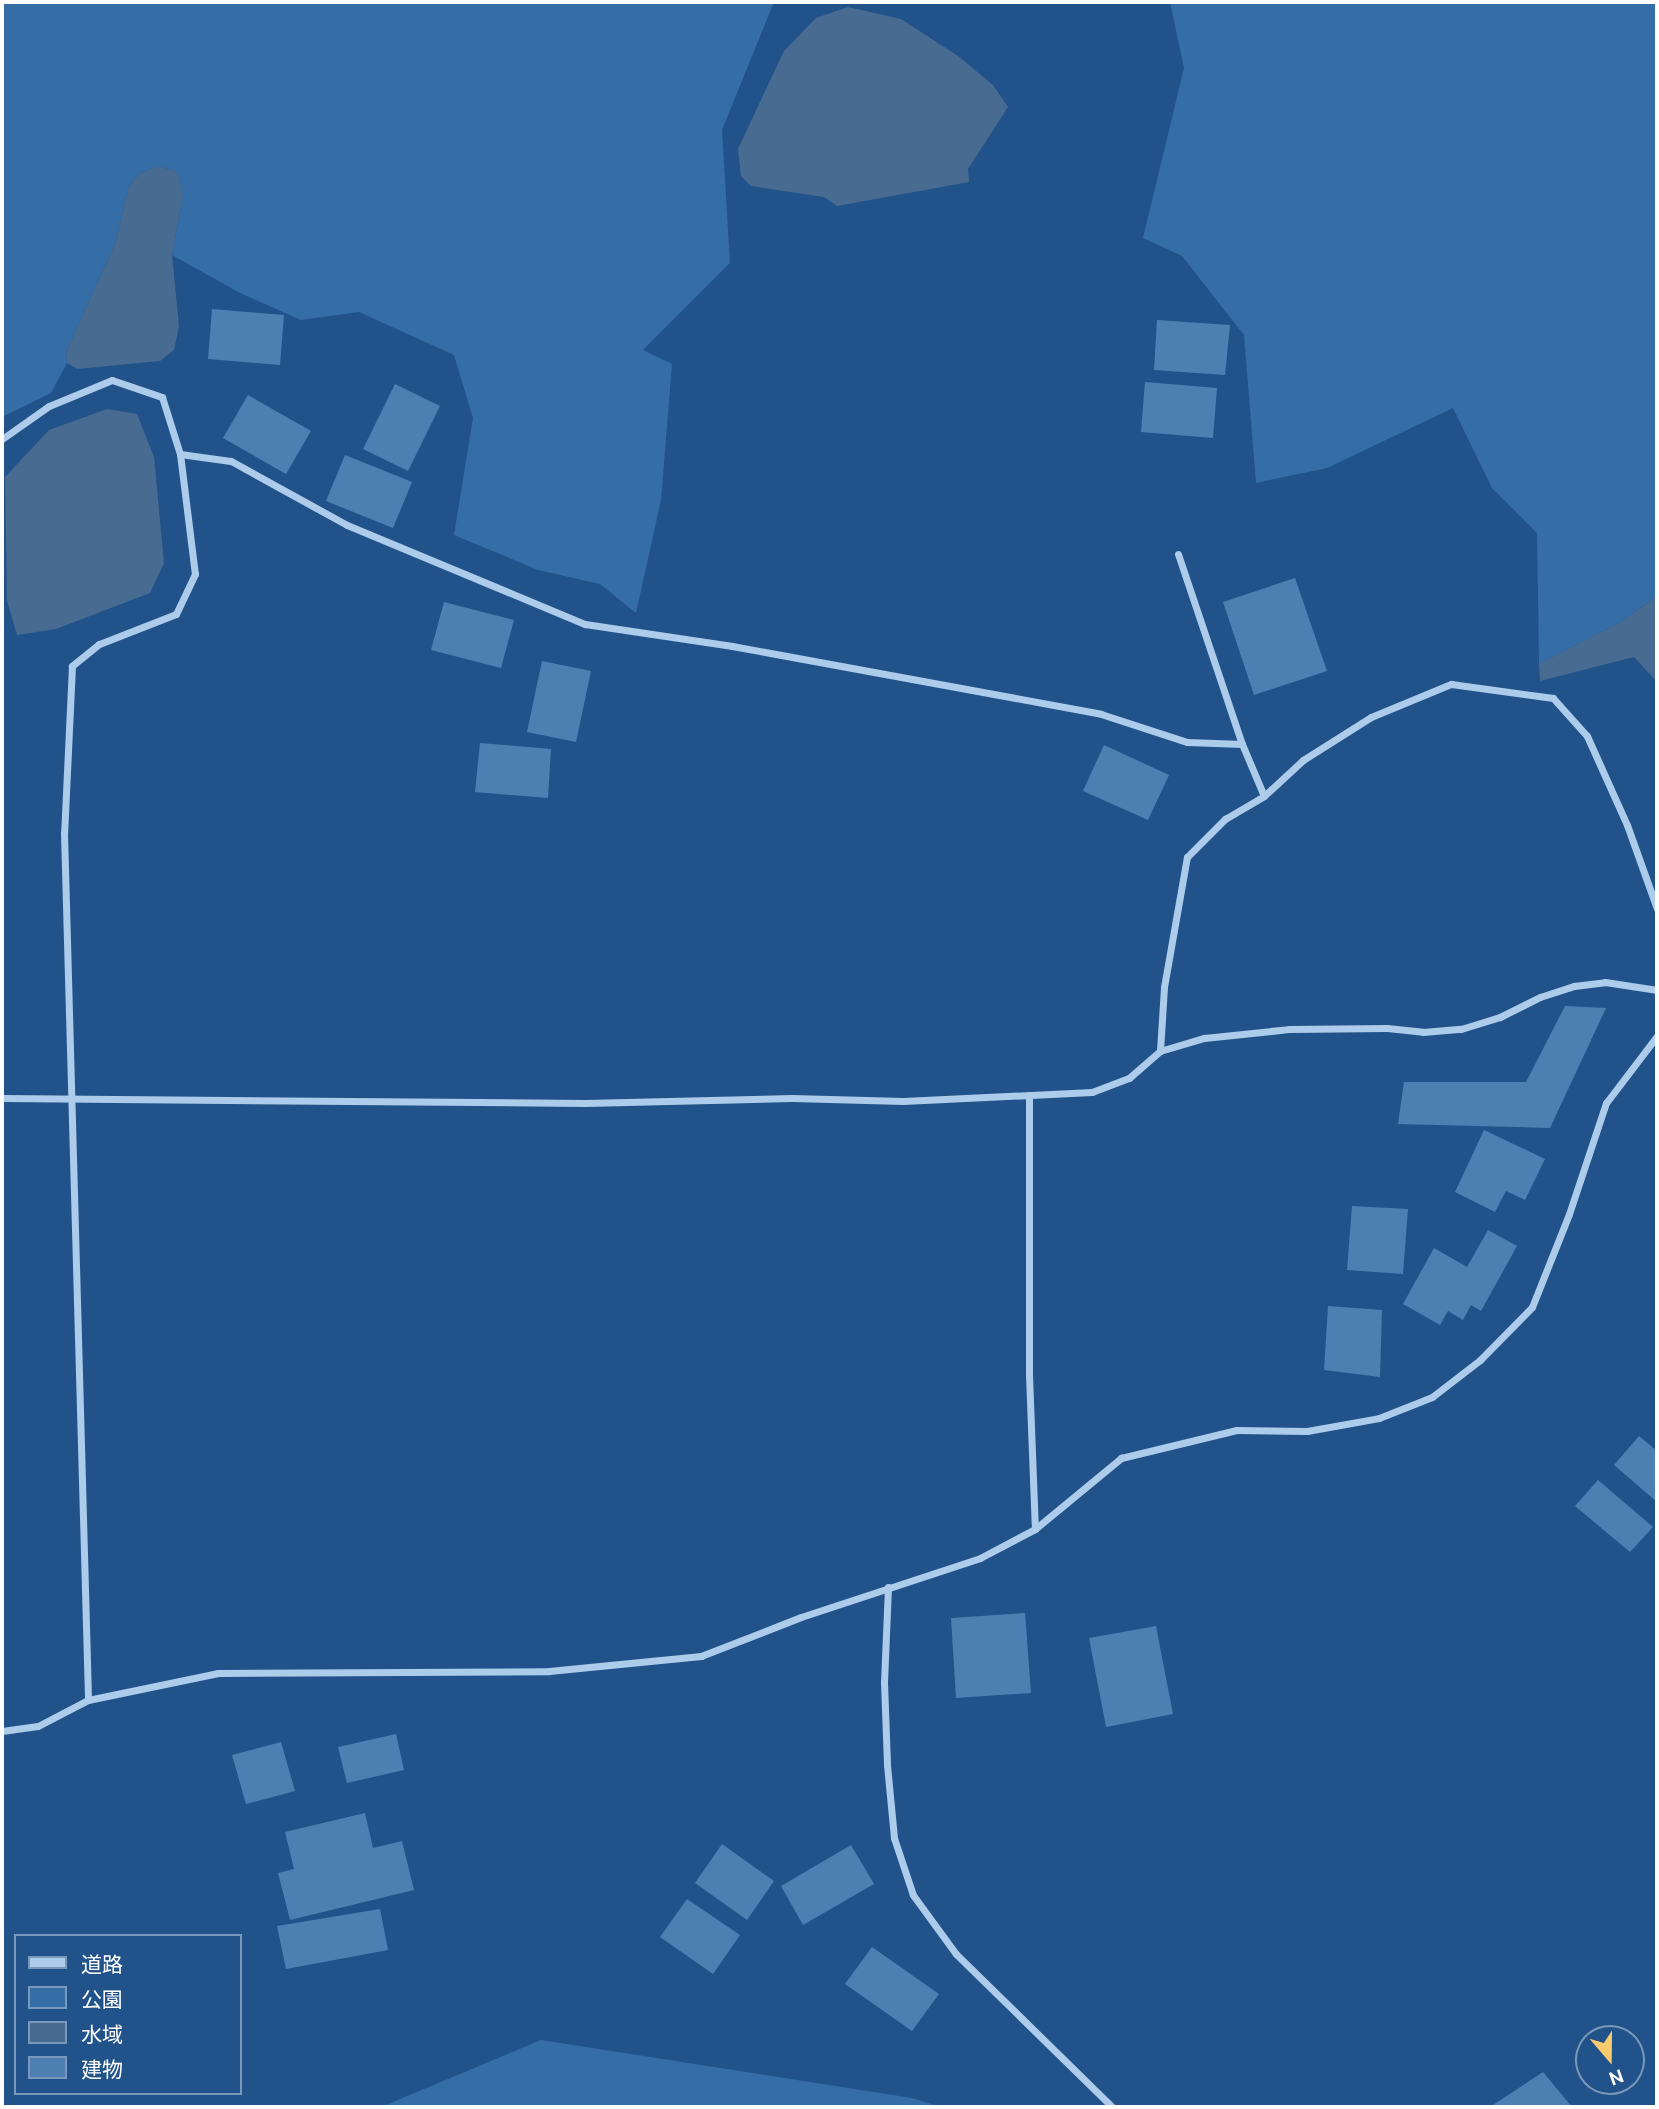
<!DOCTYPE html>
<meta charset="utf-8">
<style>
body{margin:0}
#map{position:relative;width:1659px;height:2109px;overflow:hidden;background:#21538a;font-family:Ubuntu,"Noto Sans JP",sans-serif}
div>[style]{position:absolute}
.green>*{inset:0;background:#356da7}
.water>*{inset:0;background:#486b92}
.building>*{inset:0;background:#4e7fb3}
.minor>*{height:7px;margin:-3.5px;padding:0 3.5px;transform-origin:3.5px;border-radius:3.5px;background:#adcbeb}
span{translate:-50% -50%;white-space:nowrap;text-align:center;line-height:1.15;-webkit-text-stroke:6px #21538a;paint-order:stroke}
.frame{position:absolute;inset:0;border:4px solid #fff;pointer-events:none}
.legend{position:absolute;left:14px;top:1934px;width:228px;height:161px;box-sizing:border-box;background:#21538a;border:2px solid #7a98b9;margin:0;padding:9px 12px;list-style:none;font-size:21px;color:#fff}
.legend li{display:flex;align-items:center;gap:14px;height:35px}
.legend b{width:35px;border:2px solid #7a98b9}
.north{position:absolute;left:1575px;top:2025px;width:70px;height:70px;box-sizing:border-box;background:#21538a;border:2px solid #7a98b9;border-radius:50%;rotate:160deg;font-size:19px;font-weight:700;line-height:28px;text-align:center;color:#fff}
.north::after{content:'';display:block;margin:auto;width:24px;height:32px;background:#f7cb6e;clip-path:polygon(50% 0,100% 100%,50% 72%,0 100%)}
</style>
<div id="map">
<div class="green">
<div style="clip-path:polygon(2px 2px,774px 2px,722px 130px,730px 263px,643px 350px,672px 364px,661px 500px,636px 613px,600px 584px,538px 570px,454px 535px,473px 418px,454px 355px,359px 312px,301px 320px,240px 293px,172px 255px,183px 195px,178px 172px,159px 166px,140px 173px,129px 186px,115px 244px,66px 352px,67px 363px,51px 393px,2px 417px)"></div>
<div style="clip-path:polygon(1170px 2px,1657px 2px,1657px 596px,1619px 623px,1539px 664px,1537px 533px,1492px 488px,1453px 408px,1327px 468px,1256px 483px,1244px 335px,1182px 256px,1143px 238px,1184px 68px)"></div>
<div style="clip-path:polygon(541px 2040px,912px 2098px,941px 2107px,381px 2107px)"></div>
</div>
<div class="water">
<div style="clip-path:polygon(848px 7px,901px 19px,958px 56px,993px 85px,1008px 107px,968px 169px,969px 182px,837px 206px,824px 197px,751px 186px,741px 176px,738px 149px,784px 51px,816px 18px)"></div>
<div style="clip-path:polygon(159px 166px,178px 172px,183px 195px,172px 255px,179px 326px,174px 350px,160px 361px,77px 369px,67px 363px,66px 352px,115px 244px,129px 186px,140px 173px)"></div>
<div style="clip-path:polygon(107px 409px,137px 414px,154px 457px,164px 563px,150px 593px,56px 629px,17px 635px,7px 601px,5px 477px,49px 430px)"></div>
<div style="clip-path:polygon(1657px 596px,1657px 682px,1634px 657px,1540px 681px,1539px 664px,1619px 623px)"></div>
</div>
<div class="building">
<div style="clip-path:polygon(212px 309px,284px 315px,280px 365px,208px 359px)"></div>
<div style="clip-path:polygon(1157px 320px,1230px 325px,1225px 375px,1154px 370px)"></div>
<div style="clip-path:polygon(1145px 382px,1217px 388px,1213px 438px,1141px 432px)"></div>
<div style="clip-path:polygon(395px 384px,440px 406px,408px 471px,363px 449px)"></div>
<div style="clip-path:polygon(248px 395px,311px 431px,286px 474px,223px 438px)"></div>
<div style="clip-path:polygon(345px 455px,412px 482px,393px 528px,326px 501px)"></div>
<div style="clip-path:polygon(1295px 578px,1327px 671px,1254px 695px,1223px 602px)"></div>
<div style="clip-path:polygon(444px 602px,514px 620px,501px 668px,431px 650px)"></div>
<div style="clip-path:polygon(542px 661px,591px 671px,576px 742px,527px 732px)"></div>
<div style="clip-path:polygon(480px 743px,551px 749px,548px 798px,475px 792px)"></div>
<div style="clip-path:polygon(1104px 745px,1169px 775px,1148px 820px,1083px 791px)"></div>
<div style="clip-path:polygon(1565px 1006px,1606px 1008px,1550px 1128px,1398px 1124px,1404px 1082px,1526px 1082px)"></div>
<div style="clip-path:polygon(1484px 1130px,1545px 1159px,1525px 1200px,1506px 1191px,1495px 1212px,1455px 1192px)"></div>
<div style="clip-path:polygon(1352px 1206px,1408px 1209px,1403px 1274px,1347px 1270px)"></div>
<div style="clip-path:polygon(1488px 1230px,1517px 1246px,1481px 1311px,1471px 1305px,1463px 1320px,1448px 1311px,1440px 1325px,1403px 1304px,1434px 1248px,1467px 1267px)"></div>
<div style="clip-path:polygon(1328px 1306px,1382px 1310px,1380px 1377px,1324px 1370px)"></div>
<div style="clip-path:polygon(1639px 1436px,1657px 1451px,1657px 1502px,1614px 1465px)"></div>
<div style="clip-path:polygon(1598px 1480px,1653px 1527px,1630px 1552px,1575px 1506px)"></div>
<div style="clip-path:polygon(1025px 1613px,1031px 1693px,956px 1698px,951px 1618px)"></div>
<div style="clip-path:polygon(1156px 1626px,1173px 1714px,1106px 1727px,1089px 1638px)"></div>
<div style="clip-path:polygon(396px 1734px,404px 1770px,347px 1783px,338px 1747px)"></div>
<div style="clip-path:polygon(281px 1742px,295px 1791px,246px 1804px,232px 1755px)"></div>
<div style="clip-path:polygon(365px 1813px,373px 1848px,402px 1841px,414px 1890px,290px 1920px,278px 1873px,294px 1869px,285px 1832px)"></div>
<div style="clip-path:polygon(722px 1844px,774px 1881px,747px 1920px,695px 1883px)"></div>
<div style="clip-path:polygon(851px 1845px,874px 1884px,803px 1925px,781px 1886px)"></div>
<div style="clip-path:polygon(687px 1899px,740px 1935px,713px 1974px,660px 1937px)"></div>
<div style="clip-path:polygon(380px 1909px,388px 1950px,286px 1969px,277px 1926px)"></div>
<div style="clip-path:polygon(872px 1947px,939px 1994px,912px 2031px,845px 1984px)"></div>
<div style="clip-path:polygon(1543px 2072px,1572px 2107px,1490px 2107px)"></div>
</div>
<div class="minor">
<div style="left:2px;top:439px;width:57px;rotate:-35.1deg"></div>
<div style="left:49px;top:406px;width:68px;rotate:-22.4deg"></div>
<div style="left:112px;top:380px;width:53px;rotate:18.8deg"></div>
<div style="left:162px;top:397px;width:60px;rotate:72.5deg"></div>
<div style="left:180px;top:454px;width:121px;rotate:82.9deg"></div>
<div style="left:195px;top:574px;width:44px;rotate:115.4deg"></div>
<div style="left:176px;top:614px;width:83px;rotate:158.7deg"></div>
<div style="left:99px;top:644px;width:35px;rotate:141deg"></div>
<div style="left:72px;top:666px;width:167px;rotate:92.7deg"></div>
<div style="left:64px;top:833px;width:867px;rotate:88.41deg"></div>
<div style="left:180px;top:454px;width:51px;rotate:7.8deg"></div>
<div style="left:231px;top:461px;width:132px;rotate:28.9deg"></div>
<div style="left:347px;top:525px;width:258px;rotate:22.6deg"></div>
<div style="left:585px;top:624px;width:149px;rotate:8.5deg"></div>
<div style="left:732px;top:646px;width:375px;rotate:10.4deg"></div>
<div style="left:1101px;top:714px;width:90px;rotate:18deg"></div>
<div style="left:1187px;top:742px;width:55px;rotate:2.1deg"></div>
<div style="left:1242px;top:744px;width:56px;rotate:67.1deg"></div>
<div style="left:1178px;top:554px;width:200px;rotate:71.4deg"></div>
<div style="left:1160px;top:1051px;width:46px;rotate:-16.5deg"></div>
<div style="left:1204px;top:1038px;width:85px;rotate:-6deg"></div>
<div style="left:1289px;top:1029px;width:98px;rotate:-0.6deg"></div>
<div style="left:1387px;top:1028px;width:36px;rotate:6deg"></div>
<div style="left:1423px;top:1032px;width:38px;rotate:-5deg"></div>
<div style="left:1461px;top:1029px;width:41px;rotate:-17.1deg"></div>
<div style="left:1500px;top:1017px;width:45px;rotate:-26.6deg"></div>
<div style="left:1540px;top:997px;width:36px;rotate:-18deg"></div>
<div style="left:1574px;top:986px;width:31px;rotate:-7deg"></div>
<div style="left:1605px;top:982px;width:53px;rotate:8.7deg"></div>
<div style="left:1029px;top:1095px;width:280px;rotate:90deg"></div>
<div style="left:1029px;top:1375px;width:154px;rotate:87.8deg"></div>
<div style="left:2px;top:1098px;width:583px;rotate:0.49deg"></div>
<div style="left:585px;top:1103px;width:207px;rotate:-1.4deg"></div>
<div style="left:792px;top:1098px;width:111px;rotate:1.5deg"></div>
<div style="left:903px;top:1101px;width:189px;rotate:-2.7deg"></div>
<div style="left:1092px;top:1092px;width:40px;rotate:-21deg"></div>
<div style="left:1129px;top:1078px;width:41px;rotate:-41.1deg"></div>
<div style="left:1160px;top:1051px;width:64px;rotate:-86.4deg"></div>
<div style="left:1164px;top:987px;width:132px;rotate:-80deg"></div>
<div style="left:1187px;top:857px;width:54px;rotate:-45deg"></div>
<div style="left:1225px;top:819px;width:45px;rotate:-30.5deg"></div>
<div style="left:1264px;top:796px;width:53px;rotate:-42.7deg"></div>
<div style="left:1303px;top:760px;width:80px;rotate:-32.3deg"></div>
<div style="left:1371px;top:717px;width:87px;rotate:-22.4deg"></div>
<div style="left:1451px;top:684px;width:103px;rotate:7.8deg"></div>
<div style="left:1553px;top:698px;width:51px;rotate:48.2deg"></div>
<div style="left:1587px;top:736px;width:98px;rotate:65.8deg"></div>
<div style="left:1627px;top:825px;width:89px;rotate:70.3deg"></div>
<div style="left:888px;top:1587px;width:95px;rotate:92.4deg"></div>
<div style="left:884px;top:1682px;width:83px;rotate:87.9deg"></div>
<div style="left:887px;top:1765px;width:73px;rotate:84.5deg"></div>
<div style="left:894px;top:1838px;width:60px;rotate:71.6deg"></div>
<div style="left:913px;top:1895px;width:73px;rotate:53.9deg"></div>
<div style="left:956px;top:1954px;width:219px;rotate:44.4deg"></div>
<div style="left:2px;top:1731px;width:36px;rotate:-8deg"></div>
<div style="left:38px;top:1726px;width:56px;rotate:-27.5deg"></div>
<div style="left:88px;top:1700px;width:133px;rotate:-11.7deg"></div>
<div style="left:218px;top:1673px;width:331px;rotate:-0.3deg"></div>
<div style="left:549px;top:1671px;width:153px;rotate:-5.6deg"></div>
<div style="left:701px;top:1656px;width:107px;rotate:-21.3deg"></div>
<div style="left:801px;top:1617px;width:188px;rotate:-18.2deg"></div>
<div style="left:980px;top:1558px;width:62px;rotate:-27.8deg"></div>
<div style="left:1035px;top:1529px;width:112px;rotate:-39.5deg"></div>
<div style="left:1121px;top:1458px;width:119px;rotate:-13.6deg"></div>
<div style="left:1237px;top:1430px;width:70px;rotate:0.8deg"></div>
<div style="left:1307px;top:1431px;width:73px;rotate:-10.2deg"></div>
<div style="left:1379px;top:1418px;width:57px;rotate:-21.6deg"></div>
<div style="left:1432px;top:1397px;width:61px;rotate:-37.6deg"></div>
<div style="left:1480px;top:1360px;width:74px;rotate:-45.5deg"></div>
<div style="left:1532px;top:1307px;width:100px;rotate:-68.3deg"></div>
<div style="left:1569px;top:1214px;width:117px;rotate:-71.6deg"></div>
<div style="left:1606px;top:1103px;width:84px;rotate:-52.7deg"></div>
</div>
<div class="frame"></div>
<ul class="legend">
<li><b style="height:9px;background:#adcbeb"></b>道路</li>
<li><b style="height:19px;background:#356da7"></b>公園</li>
<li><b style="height:19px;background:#486b92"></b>水域</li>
<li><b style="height:19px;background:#4e7fb3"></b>建物</li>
</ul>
<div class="north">N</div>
</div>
